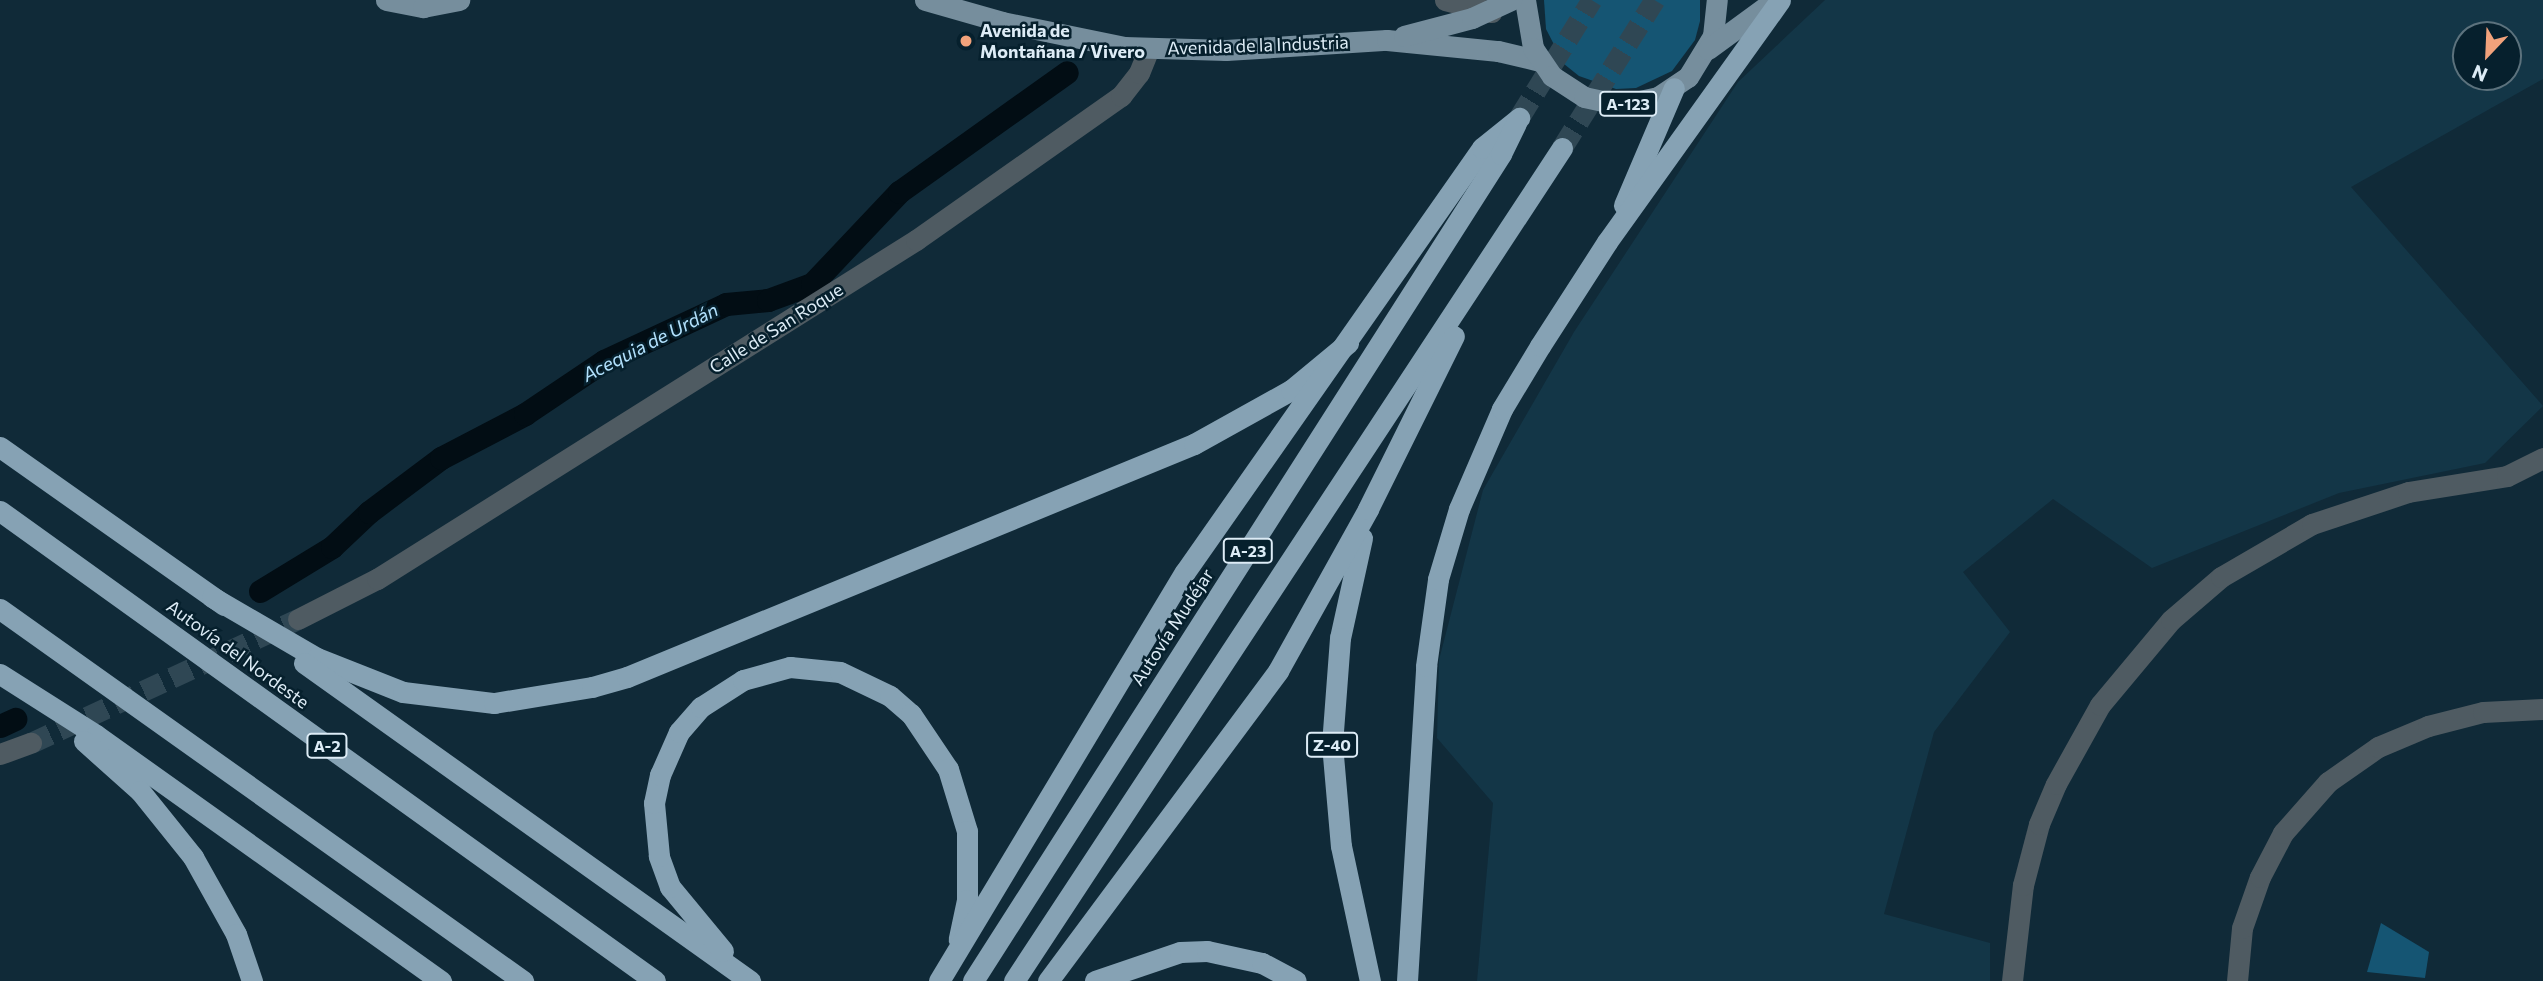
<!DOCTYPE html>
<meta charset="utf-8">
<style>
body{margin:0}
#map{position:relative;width:2543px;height:981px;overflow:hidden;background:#102a38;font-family:Commissioner,sans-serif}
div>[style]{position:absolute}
.built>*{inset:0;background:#133647}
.green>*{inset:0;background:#155573}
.canal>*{height:23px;margin:-11.5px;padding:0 11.5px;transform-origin:11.5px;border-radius:11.5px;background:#020d14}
.minor-tunnel>*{height:21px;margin-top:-10.5px;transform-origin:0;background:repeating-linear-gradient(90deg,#2f4754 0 21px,transparent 0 31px)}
.motorway-tunnel>*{height:21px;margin-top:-10.5px;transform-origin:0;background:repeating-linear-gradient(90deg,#2f4754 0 21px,transparent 0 31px)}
.minor>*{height:21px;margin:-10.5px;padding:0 10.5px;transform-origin:10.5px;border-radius:10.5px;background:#4f5b62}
.primary>*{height:21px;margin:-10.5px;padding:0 10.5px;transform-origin:10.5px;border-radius:10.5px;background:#768e9d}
.motorway>*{height:21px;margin:-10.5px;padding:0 10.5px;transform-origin:10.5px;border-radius:10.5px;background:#86a2b4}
.dots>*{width:19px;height:19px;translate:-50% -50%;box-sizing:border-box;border:4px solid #06202d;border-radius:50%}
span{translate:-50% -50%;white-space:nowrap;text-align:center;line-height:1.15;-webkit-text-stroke:5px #06202d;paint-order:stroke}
.shield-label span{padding:2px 5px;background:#06202d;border:2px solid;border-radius:5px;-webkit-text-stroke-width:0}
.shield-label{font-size:16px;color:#ddecf6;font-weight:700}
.poi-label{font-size:18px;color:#ddecf6;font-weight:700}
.left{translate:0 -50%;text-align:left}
.street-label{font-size:18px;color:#ddecf6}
.water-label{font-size:19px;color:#b2e1fd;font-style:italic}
.north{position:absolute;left:2452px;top:21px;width:70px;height:70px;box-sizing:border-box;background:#06202d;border:2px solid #5c727d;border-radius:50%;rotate:203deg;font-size:19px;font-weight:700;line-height:28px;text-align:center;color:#ddecf6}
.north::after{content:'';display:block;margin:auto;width:24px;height:32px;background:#f1a27b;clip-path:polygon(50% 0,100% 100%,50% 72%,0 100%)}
</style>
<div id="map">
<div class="built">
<div style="clip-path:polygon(evenodd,1825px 0,2543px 0,2543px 79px,2351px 187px,2543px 406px,2485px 463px,2339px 493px,2152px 568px,2053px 499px,1963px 572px,2010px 632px,1934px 732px,1884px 914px,1990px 943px,1990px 981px,1477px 981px,1493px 803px,1437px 738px,1439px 660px,1483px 490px,1574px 332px,1738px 82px,1825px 0,2466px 35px,2508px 35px,2508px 77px,2466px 77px,2466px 35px)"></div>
</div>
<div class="green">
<div style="clip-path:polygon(1544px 0,1700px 0,1700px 21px,1695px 40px,1672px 71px,1636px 88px,1616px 89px,1579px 76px,1564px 64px,1546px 29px)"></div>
<div style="clip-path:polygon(2381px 923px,2429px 952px,2425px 978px,2367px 972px)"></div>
</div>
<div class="canal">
<div style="left:260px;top:591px;width:84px;rotate:-31.4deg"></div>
<div style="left:332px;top:547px;width:51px;rotate:-43.4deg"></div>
<div style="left:369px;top:512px;width:90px;rotate:-36.9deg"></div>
<div style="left:441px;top:458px;width:95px;rotate:-27.6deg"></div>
<div style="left:525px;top:414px;width:95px;rotate:-33.9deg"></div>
<div style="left:604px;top:361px;width:135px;rotate:-25deg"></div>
<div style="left:726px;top:304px;width:42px;rotate:-5.4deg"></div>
<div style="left:768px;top:300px;width:47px;rotate:-20deg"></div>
<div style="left:812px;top:284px;width:127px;rotate:-46.6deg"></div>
<div style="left:899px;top:192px;width:206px;rotate:-35.5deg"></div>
<div style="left:0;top:726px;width:17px;rotate:-25deg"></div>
</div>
<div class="minor-tunnel">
<div style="left:31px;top:743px;width:294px;rotate:-24.9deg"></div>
</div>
<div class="motorway-tunnel">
<div style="left:1519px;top:118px;width:139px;rotate:-58.3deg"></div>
<div style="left:1562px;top:148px;width:175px;rotate:-57.9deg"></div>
</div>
<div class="minor">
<div style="left:1445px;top:0;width:48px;rotate:14.6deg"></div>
<div style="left:298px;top:619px;width:89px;rotate:-26.9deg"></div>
<div style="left:377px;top:579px;width:637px;rotate:-32.17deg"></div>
<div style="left:916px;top:240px;width:251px;rotate:-35.1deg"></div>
<div style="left:1121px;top:96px;width:29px;rotate:-52deg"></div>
<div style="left:1139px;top:73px;width:27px;rotate:-68deg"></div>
<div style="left:0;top:754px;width:33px;rotate:-20deg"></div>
<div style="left:2012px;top:981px;width:97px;rotate:-83.5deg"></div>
<div style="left:2023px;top:885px;width:63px;rotate:-75.3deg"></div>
<div style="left:2039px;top:824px;width:43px;rotate:-67deg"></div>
<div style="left:2056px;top:784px;width:90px;rotate:-60.9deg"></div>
<div style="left:2100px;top:705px;width:111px;rotate:-50.1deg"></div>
<div style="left:2171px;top:620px;width:66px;rotate:-40.7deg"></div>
<div style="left:2221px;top:577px;width:105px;rotate:-30.2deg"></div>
<div style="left:2312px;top:524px;width:101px;rotate:-18.4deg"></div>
<div style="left:2408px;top:492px;width:100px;rotate:-9.2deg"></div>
<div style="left:2507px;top:476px;width:40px;rotate:-26.6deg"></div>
<div style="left:2237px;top:981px;width:53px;rotate:-84.6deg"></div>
<div style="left:2242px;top:928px;width:54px;rotate:-70.6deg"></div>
<div style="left:2260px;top:877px;width:50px;rotate:-62.4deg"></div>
<div style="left:2283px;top:833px;width:68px;rotate:-48.6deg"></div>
<div style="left:2328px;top:782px;width:61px;rotate:-35deg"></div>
<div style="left:2378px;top:747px;width:54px;rotate:-22.8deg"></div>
<div style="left:2428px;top:726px;width:57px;rotate:-14.3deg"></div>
<div style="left:2483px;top:712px;width:60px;rotate:-2.9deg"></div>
</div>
<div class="primary">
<div style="left:386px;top:0;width:38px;rotate:11deg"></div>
<div style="left:423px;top:7px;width:37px;rotate:-11deg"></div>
<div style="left:925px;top:0;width:80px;rotate:15.9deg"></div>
<div style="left:1002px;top:22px;width:125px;rotate:11.6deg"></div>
<div style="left:1124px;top:47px;width:102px;rotate:1.7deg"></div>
<div style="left:1226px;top:50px;width:161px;rotate:-3.6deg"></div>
<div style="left:1387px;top:40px;width:112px;rotate:5.7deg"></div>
<div style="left:1498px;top:51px;width:43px;rotate:13.4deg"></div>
<div style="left:1525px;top:0;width:49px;rotate:80.5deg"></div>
<div style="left:1533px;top:48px;width:34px;rotate:56deg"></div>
<div style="left:1552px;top:76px;width:38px;rotate:33deg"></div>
<div style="left:1584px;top:97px;width:38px;rotate:12deg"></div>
<div style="left:1621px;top:105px;width:38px;rotate:-12deg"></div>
<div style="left:1658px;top:97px;width:36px;rotate:-34deg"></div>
<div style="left:1688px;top:77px;width:48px;rotate:-58.6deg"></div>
<div style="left:1713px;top:36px;width:36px;rotate:-84deg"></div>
<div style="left:1404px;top:36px;width:70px;rotate:-14.8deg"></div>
<div style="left:1472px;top:18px;width:43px;rotate:-24.8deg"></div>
<div style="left:1708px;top:49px;width:83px;rotate:-36.2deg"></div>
</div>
<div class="motorway">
<div style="left:1624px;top:205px;width:127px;rotate:-66.9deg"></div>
<div style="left:0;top:447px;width:274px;rotate:35.2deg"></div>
<div style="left:0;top:511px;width:806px;rotate:35.66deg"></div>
<div style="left:1362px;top:538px;width:102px;rotate:102.4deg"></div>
<div style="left:1340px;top:638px;width:106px;rotate:94.3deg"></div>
<div style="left:1332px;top:744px;width:102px;rotate:85deg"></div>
<div style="left:1341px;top:846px;width:138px;rotate:77.9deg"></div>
<div style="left:212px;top:597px;width:121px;rotate:30.2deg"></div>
<div style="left:317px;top:658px;width:92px;rotate:21.6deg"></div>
<div style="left:403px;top:692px;width:92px;rotate:6.9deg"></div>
<div style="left:494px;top:703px;width:99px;rotate:-9.3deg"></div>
<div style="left:592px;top:687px;width:36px;rotate:-16deg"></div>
<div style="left:627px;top:677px;width:613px;rotate:-22.34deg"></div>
<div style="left:1194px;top:444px;width:111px;rotate:-29.1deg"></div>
<div style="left:1291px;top:390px;width:74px;rotate:-39.5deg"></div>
<div style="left:0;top:609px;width:642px;rotate:35.42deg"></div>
<div style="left:304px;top:663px;width:548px;rotate:35.49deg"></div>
<div style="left:0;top:674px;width:114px;rotate:32.4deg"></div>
<div style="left:96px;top:735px;width:424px;rotate:35.5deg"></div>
<div style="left:84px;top:741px;width:75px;rotate:41.8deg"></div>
<div style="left:140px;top:791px;width:85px;rotate:51.2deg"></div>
<div style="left:193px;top:857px;width:88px;rotate:60.8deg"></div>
<div style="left:236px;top:934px;width:50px;rotate:71.2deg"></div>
<div style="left:723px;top:951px;width:83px;rotate:-129.6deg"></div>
<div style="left:670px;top:887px;width:33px;rotate:-110deg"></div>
<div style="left:659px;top:856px;width:53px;rotate:-95.4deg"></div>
<div style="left:654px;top:803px;width:29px;rotate:-78deg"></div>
<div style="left:660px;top:775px;width:47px;rotate:-66.2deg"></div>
<div style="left:679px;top:732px;width:33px;rotate:-49deg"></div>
<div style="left:701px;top:707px;width:50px;rotate:-32.7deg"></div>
<div style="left:743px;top:680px;width:49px;rotate:-15.5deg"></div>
<div style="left:790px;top:667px;width:50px;rotate:5.7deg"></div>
<div style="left:840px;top:672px;width:55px;rotate:25.6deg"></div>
<div style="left:890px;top:696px;width:28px;rotate:41deg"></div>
<div style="left:911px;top:714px;width:66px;rotate:56.1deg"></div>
<div style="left:948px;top:769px;width:65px;rotate:73deg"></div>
<div style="left:967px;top:831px;width:69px;rotate:90deg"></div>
<div style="left:967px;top:900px;width:40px;rotate:102deg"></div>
<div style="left:939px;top:981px;width:477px;rotate:-59deg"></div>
<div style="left:1185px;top:572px;width:518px;rotate:-54.99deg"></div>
<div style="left:1482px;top:148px;width:48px;rotate:-39deg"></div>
<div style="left:973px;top:981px;width:981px;rotate:-57.44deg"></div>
<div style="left:1501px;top:154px;width:34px;rotate:-64deg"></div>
<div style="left:1014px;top:981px;width:997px;rotate:-56.66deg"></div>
<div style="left:1048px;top:981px;width:386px;rotate:-53.4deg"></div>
<div style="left:1278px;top:671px;width:185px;rotate:-60.9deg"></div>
<div style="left:1368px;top:509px;width:193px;rotate:-63.6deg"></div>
<div style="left:1095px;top:981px;width:90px;rotate:-18.8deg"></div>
<div style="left:1180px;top:952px;width:27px;rotate:-2deg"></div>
<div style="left:1207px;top:951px;width:56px;rotate:12.3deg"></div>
<div style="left:1262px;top:963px;width:38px;rotate:28deg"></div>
<div style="left:1407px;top:981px;width:316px;rotate:-86.5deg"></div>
<div style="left:1426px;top:666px;width:88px;rotate:-82.1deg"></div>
<div style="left:1438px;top:579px;width:73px;rotate:-73.3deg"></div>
<div style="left:1459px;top:509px;width:109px;rotate:-66.7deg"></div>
<div style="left:1502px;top:409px;width:74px;rotate:-58.9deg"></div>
<div style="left:1540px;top:346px;width:124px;rotate:-57.2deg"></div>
<div style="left:1607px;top:242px;width:297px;rotate:-54.4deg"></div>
</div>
<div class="dots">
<div style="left:966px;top:41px;background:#f1a27b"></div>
</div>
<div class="shield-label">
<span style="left:1628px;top:104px">A-123</span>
<span style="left:1248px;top:551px">A-23</span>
<span style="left:1332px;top:745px">Z-40</span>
<span style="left:327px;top:746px">A-2</span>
</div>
<div class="poi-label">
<span class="left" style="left:980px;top:41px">Avenida de<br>Montañana / Vivero</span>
</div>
<div class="street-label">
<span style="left:1258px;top:45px;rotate:-2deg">Avenida de la Industria</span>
<span style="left:776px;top:328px;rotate:-32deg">Calle de San Roque</span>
<span style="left:1172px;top:627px;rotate:-57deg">Autovía Mudéjar</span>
<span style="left:238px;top:654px;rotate:36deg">Autovía del Nordeste</span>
</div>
<div class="water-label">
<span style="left:650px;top:342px;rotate:-27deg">Acequia de Urdán</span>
</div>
<div class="north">N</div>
</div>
